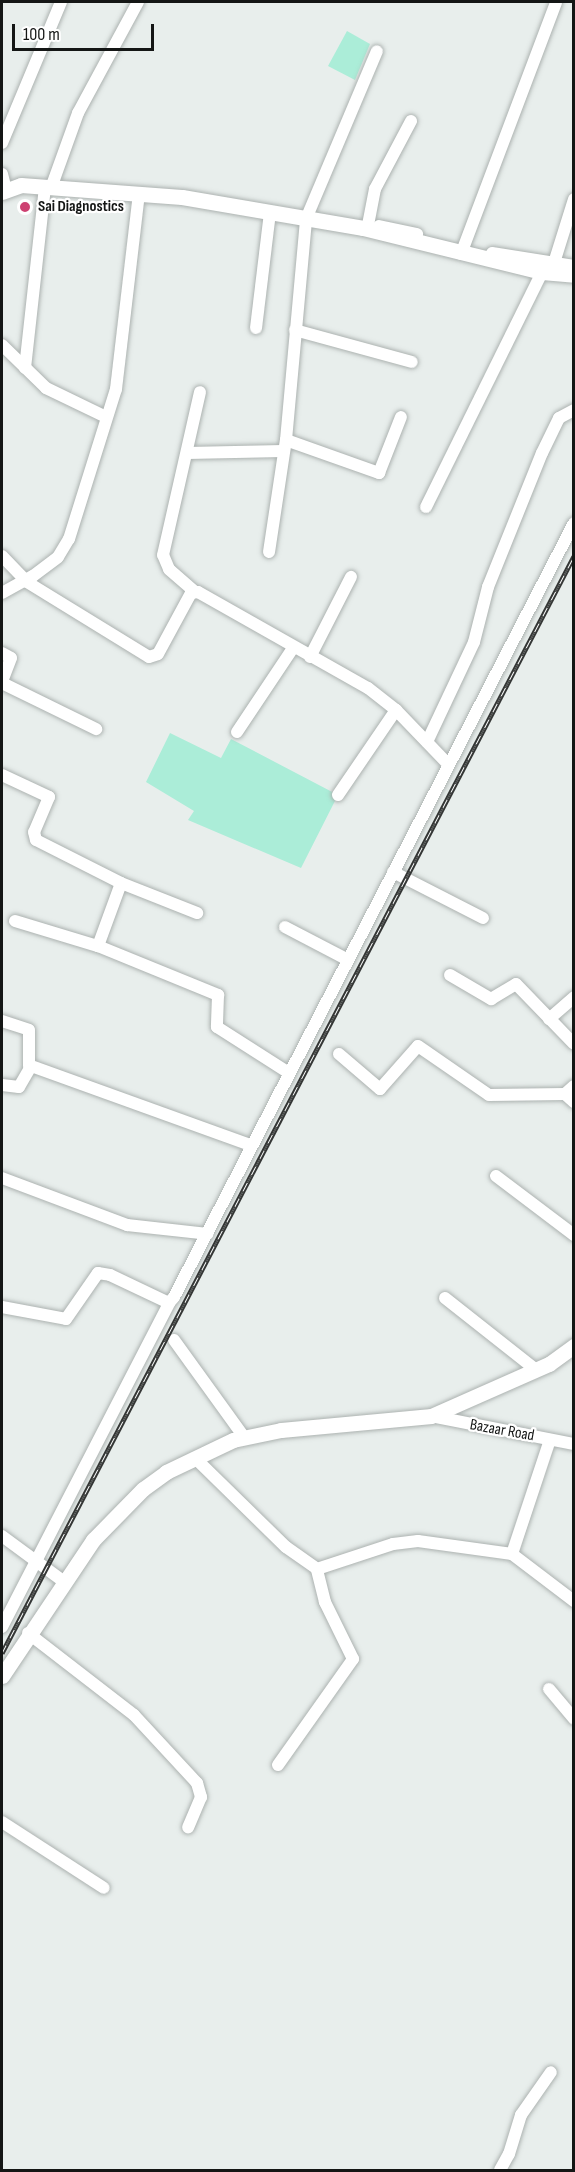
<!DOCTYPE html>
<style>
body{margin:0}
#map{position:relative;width:575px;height:2172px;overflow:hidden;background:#e8eeec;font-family:"Sofia Sans Condensed",sans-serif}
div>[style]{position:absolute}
.green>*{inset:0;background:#abedd8}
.roads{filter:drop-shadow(0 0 2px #acb2b0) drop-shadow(0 0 2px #acb2b0)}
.minor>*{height:12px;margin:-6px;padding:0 6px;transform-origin:6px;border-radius:6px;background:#fff}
.major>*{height:15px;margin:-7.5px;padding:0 7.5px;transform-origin:7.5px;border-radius:7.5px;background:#fff}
.rail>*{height:5px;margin-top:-2.5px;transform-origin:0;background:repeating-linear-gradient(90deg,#fff 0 9px,#343635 0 18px);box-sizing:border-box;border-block:2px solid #343635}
.dots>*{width:16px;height:16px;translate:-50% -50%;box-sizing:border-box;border:3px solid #fff;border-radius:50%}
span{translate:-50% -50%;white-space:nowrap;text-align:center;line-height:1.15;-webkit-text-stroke:4.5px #fff;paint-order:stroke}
.poi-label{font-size:16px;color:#141615;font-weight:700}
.left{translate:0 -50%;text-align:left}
.street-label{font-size:16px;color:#141615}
.frame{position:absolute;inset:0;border:3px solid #141615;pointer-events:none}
.scale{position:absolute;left:12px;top:24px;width:142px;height:27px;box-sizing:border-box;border:3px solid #141615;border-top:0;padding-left:8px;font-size:18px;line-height:21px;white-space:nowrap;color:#141615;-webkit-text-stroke:4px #fff;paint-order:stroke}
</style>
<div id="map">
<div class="green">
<div style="clip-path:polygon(347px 31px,370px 44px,355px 80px,328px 66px)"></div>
<div style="clip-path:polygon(170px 733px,221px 758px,231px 739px,338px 795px,301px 868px,188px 820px,194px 811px,146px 782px)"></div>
</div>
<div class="roads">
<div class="minor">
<div style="left:2px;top:143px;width:153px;rotate:-67.3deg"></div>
<div style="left:2px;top:174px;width:16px;rotate:76deg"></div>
<div style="left:51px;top:188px;width:80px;rotate:-70.2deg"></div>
<div style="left:78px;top:113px;width:126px;rotate:-61.6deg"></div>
<div style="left:368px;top:225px;width:37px;rotate:-79deg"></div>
<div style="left:375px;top:189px;width:77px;rotate:-62.1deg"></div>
<div style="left:379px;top:226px;width:39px;rotate:12deg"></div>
<div style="left:492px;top:253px;width:83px;rotate:9deg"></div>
<div style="left:461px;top:254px;width:269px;rotate:-69.3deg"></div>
<div style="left:554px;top:263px;width:67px;rotate:-72.6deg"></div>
<div style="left:256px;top:328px;width:116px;rotate:-83.1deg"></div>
<div style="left:295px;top:330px;width:121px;rotate:15.3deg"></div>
<div style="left:2px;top:345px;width:62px;rotate:44.3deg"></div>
<div style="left:46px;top:388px;width:67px;rotate:25.8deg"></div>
<div style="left:25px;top:368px;width:182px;rotate:-83.7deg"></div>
<div style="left:286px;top:440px;width:99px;rotate:19.5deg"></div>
<div style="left:379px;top:473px;width:60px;rotate:-68.6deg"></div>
<div style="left:187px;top:453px;width:96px;rotate:-1.2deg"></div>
<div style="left:426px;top:507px;width:262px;rotate:-63.7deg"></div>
<div style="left:269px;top:552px;width:113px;rotate:-81.4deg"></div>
<div style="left:286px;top:440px;width:222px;rotate:-84.8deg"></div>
<div style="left:306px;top:219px;width:182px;rotate:-67.1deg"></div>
<div style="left:2px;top:556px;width:36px;rotate:46deg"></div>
<div style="left:27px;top:582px;width:143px;rotate:31.6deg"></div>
<div style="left:149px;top:657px;width:9px;rotate:-18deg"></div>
<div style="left:158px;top:654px;width:69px;rotate:-61.6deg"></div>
<div style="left:191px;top:593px;width:7px;rotate:-8deg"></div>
<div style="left:198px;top:592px;width:195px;rotate:29.5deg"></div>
<div style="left:368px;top:688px;width:36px;rotate:38deg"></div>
<div style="left:396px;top:710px;width:75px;rotate:46.1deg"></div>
<div style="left:194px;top:591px;width:33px;rotate:-139deg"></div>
<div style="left:169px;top:569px;width:15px;rotate:-113deg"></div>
<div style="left:163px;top:555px;width:167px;rotate:-77.2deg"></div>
<div style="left:2px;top:593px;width:35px;rotate:-29deg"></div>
<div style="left:33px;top:576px;width:31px;rotate:-37deg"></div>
<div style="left:58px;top:557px;width:21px;rotate:-59deg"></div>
<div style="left:69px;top:539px;width:157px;rotate:-72.6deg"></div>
<div style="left:116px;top:389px;width:196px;rotate:-83.3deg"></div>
<div style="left:2px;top:653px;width:10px;rotate:29deg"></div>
<div style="left:11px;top:658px;width:25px;rotate:111deg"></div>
<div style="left:310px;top:657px;width:90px;rotate:-62.9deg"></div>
<div style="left:2px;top:683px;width:105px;rotate:26.1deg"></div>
<div style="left:237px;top:732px;width:101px;rotate:-56.3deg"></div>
<div style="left:427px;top:742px;width:110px;rotate:-64.8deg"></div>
<div style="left:474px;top:642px;width:57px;rotate:-75.7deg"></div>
<div style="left:488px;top:587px;width:144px;rotate:-68.1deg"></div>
<div style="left:542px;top:453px;width:39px;rotate:-64deg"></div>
<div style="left:559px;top:418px;width:17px;rotate:-28deg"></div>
<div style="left:2px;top:775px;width:52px;rotate:25.1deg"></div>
<div style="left:49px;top:797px;width:38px;rotate:113deg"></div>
<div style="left:34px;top:832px;width:8px;rotate:76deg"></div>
<div style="left:36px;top:840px;width:95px;rotate:26.8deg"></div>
<div style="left:121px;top:883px;width:82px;rotate:21.5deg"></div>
<div style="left:338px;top:795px;width:103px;rotate:-55.7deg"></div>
<div style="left:393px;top:872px;width:101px;rotate:27.1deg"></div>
<div style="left:15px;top:921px;width:87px;rotate:16.8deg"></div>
<div style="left:98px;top:946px;width:130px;rotate:22.2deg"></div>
<div style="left:218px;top:995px;width:32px;rotate:92deg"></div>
<div style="left:217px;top:1027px;width:85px;rotate:32.6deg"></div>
<div style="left:285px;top:927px;width:71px;rotate:27.6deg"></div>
<div style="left:98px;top:946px;width:67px;rotate:-69.9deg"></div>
<div style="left:450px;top:975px;width:48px;rotate:30.3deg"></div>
<div style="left:491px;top:999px;width:29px;rotate:-31deg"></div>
<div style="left:516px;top:984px;width:83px;rotate:46deg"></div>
<div style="left:549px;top:1019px;width:33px;rotate:-41deg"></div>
<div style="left:2px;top:1021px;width:28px;rotate:18deg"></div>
<div style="left:29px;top:1030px;width:36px;rotate:90deg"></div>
<div style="left:339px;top:1054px;width:54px;rotate:40.5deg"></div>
<div style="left:380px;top:1089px;width:57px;rotate:-48.5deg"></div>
<div style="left:418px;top:1046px;width:86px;rotate:34.6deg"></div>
<div style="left:489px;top:1095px;width:76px;rotate:-0.8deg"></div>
<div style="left:565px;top:1094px;width:12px;rotate:42deg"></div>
<div style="left:2px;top:1085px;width:17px;rotate:7deg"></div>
<div style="left:19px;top:1087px;width:24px;rotate:-60deg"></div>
<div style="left:31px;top:1066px;width:234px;rotate:19.8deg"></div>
<div style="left:565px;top:1094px;width:12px;rotate:-42deg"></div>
<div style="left:496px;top:1176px;width:98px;rotate:37.1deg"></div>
<div style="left:2px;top:1178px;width:134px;rotate:20.6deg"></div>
<div style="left:127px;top:1225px;width:81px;rotate:6.3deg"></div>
<div style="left:445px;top:1298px;width:115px;rotate:38.3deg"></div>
<div style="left:2px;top:1307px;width:65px;rotate:10.6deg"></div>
<div style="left:66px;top:1319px;width:56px;rotate:-55.2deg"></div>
<div style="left:98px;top:1273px;width:12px;rotate:9deg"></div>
<div style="left:110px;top:1275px;width:65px;rotate:25.4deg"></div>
<div style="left:169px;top:1303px;width:8px;rotate:-50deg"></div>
<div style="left:174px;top:1297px;width:871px;rotate:-62.67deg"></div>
<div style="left:174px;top:1340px;width:120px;rotate:54.2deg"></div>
<div style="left:431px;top:1416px;width:146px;rotate:11.1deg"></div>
<div style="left:195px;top:1458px;width:127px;rotate:44.4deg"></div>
<div style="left:286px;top:1547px;width:38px;rotate:35deg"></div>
<div style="left:2px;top:1536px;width:76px;rotate:36.4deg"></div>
<div style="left:512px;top:1554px;width:120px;rotate:-71.6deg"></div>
<div style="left:2px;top:1627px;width:365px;rotate:-62.7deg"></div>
<div style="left:28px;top:1633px;width:134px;rotate:37.7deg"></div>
<div style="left:134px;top:1715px;width:93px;rotate:47.2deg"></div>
<div style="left:197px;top:1783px;width:15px;rotate:74deg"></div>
<div style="left:201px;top:1797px;width:33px;rotate:113deg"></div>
<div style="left:549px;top:1689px;width:39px;rotate:50deg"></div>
<div style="left:278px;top:1765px;width:130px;rotate:-54.7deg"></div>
<div style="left:353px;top:1659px;width:64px;rotate:-116.2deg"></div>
<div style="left:325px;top:1602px;width:34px;rotate:-104deg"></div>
<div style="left:317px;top:1569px;width:80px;rotate:-18.2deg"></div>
<div style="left:393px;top:1544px;width:25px;rotate:-7deg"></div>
<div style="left:418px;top:1541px;width:95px;rotate:7.9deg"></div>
<div style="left:512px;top:1554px;width:78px;rotate:37.2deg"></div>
<div style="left:2px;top:1822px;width:121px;rotate:32.9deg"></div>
<div style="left:500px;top:2170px;width:18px;rotate:-61deg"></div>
<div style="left:509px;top:2154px;width:41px;rotate:-72.9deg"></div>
<div style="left:521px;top:2115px;width:52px;rotate:-55.1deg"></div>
</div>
<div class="major">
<div style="left:2px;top:192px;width:20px;rotate:-20deg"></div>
<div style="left:21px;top:185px;width:161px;rotate:4.3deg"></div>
<div style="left:182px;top:197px;width:184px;rotate:9.7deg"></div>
<div style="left:363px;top:228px;width:184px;rotate:13.8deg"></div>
<div style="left:542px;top:272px;width:32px;rotate:5deg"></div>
<div style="left:2px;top:1676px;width:164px;rotate:-56.2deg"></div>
<div style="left:93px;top:1540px;width:71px;rotate:-45.6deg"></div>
<div style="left:143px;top:1489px;width:29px;rotate:-36deg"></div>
<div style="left:166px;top:1472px;width:74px;rotate:-25.5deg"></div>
<div style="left:233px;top:1440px;width:49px;rotate:-11.8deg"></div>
<div style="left:281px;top:1430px;width:151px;rotate:-5.3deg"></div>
<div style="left:431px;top:1416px;width:129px;rotate:-23.8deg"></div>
<div style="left:549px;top:1364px;width:31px;rotate:-36deg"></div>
</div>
</div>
<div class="rail">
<div style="left:2px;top:1653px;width:1237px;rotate:-62.46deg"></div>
</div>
<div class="dots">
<div style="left:25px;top:207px;background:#cd4171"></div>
</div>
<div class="poi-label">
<span class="left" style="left:38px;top:207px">Sai Diagnostics</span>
</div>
<div class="street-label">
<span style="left:502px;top:1431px;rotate:10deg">Bazaar Road</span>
</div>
<div class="frame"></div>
<div class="scale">100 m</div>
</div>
